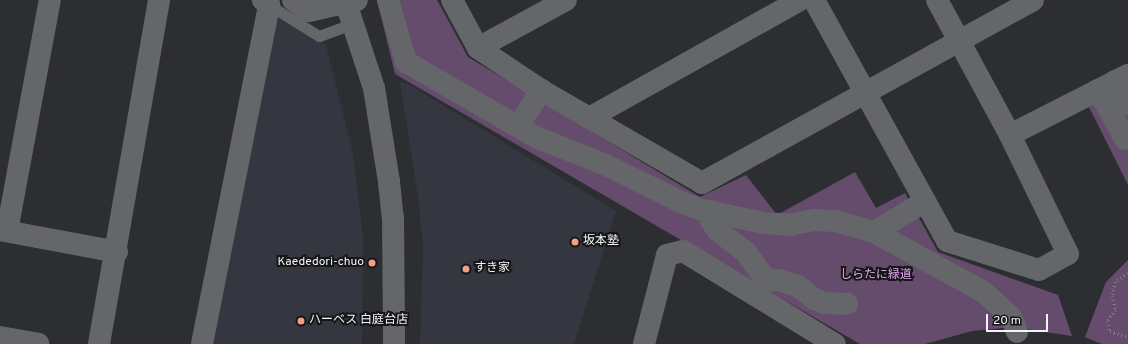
<!DOCTYPE html>
<meta charset="utf-8">
<style>
body{margin:0}
#map{position:relative;width:1128px;height:344px;overflow:hidden;background:#2d2e32;font-family:Overpass,"Noto Sans JP",sans-serif}
div>[style]{position:absolute}
.built>*{inset:0;background:#343740}
.green>*{inset:0;background:#664c6c}
.path>*{height:2.5px;margin-top:-1.25px;transform-origin:0;background:repeating-linear-gradient(90deg,#808184 0 1px,transparent 0 4px)}
.lane>*{height:11px;margin:-5.5px;padding:0 5.5px;transform-origin:5.5px;border-radius:5.5px;background:#64666a}
.street>*{height:22px;margin:-11px;padding:0 11px;transform-origin:11px;border-radius:11px;background:#64666a}
.secondary>*{height:22px;margin:-11px;padding:0 11px;transform-origin:11px;border-radius:11px;background:#64666a}
.dots>*{width:11px;height:11px;translate:-50% -50%;box-sizing:border-box;border:2px solid #161618;border-radius:50%}
span{translate:-50% -50%;white-space:nowrap;text-align:center;line-height:1.15;-webkit-text-stroke:4px #161618;paint-order:stroke}
.poi-label{font-size:12px;color:#f3f4f6}
.left{translate:0 -50%;text-align:left}
.right{translate:-100% -50%;text-align:right}
.park-label{font-size:12px;color:#e4a9f2}
.scale{position:absolute;left:986px;top:314px;width:62px;height:18px;box-sizing:border-box;border:2px solid #f3f4f6;border-top:0;padding-left:5px;font-size:12px;line-height:14px;white-space:nowrap;color:#f3f4f6;-webkit-text-stroke:3px #161618;paint-order:stroke}
</style>
<div id="map">
<div class="built">
<div style="clip-path:polygon(274px 16px,326px 45px,353px 153px,363px 237px,362px 344px,211px 344px)"></div>
<div style="clip-path:polygon(400px 82px,410px 85px,616px 211px,574px 344px,420px 344px,423px 246px,418px 197px)"></div>
</div>
<div class="green">
<div style="clip-path:polygon(377px 0,437px 0,468px 57px,700px 197px,746px 175px,777px 215px,855px 172px,876px 208px,905px 193px,938px 252px,1058px 295px,1072px 336px,1013px 327px,972px 331px,925px 344px,860px 344px,395px 74px)"></div>
<div style="clip-path:polygon(1128px 87px,1128px 185px,1089px 107px)"></div>
<div style="clip-path:polygon(1128px 260px,1128px 344px,1102px 344px,1085px 337px,1106px 282px)"></div>
</div>
<div class="path">
<div style="left:1128px;top:273px;width:15px;rotate:143deg"></div>
<div style="left:1116px;top:282px;width:15px;rotate:106deg"></div>
<div style="left:1112px;top:296px;width:15px;rotate:74deg"></div>
<div style="left:1116px;top:310px;width:14px;rotate:129deg"></div>
<div style="left:1107px;top:321px;width:10px;rotate:73deg"></div>
<div style="left:1110px;top:331px;width:19px;rotate:18deg"></div>
</div>
<div class="lane">
<div style="left:269px;top:5px;width:59px;rotate:31.8deg"></div>
<div style="left:319px;top:36px;width:35px;rotate:-20deg"></div>
</div>
<div class="street">
<div style="left:293px;top:0;width:19px;rotate:35deg"></div>
<div style="left:309px;top:11px;width:49px;rotate:-12.9deg"></div>
<div style="left:388px;top:0;width:65px;rotate:73.8deg"></div>
<div style="left:406px;top:62px;width:150px;rotate:30deg"></div>
<div style="left:536px;top:137px;width:75px;rotate:21.8deg"></div>
<div style="left:606px;top:165px;width:84px;rotate:26.3deg"></div>
<div style="left:681px;top:202px;width:22px;rotate:21deg"></div>
<div style="left:702px;top:210px;width:63px;rotate:11.8deg"></div>
<div style="left:764px;top:223px;width:26px;rotate:4deg"></div>
<div style="left:790px;top:225px;width:25px;rotate:-12deg"></div>
<div style="left:814px;top:220px;width:21px;rotate:3deg"></div>
<div style="left:835px;top:221px;width:41px;rotate:15.8deg"></div>
<div style="left:452px;top:0;width:55px;rotate:61.6deg"></div>
<div style="left:478px;top:48px;width:76px;rotate:33.7deg"></div>
<div style="left:541px;top:90px;width:186px;rotate:30deg"></div>
<div style="left:702px;top:183px;width:378px;rotate:-28.9deg"></div>
<div style="left:814px;top:0;width:275px;rotate:61.1deg"></div>
<div style="left:947px;top:241px;width:96px;rotate:17.5deg"></div>
<div style="left:1039px;top:270px;width:33px;rotate:-29deg"></div>
<div style="left:1068px;top:254px;width:132px;rotate:-116deg"></div>
<div style="left:1010px;top:135px;width:153px;rotate:-118.4deg"></div>
<div style="left:478px;top:48px;width:100px;rotate:-28.6deg"></div>
<div style="left:1115px;top:81px;width:27px;rotate:62deg"></div>
<div style="left:1098px;top:90px;width:56px;rotate:61.1deg"></div>
<div style="left:589px;top:118px;width:242px;rotate:-29.2deg"></div>
<div style="left:518px;top:127px;width:44px;rotate:-58.1deg"></div>
<div style="left:1010px;top:135px;width:132px;rotate:-27deg"></div>
<div style="left:924px;top:202px;width:58px;rotate:149deg"></div>
<div style="left:874px;top:232px;width:125px;rotate:28.6deg"></div>
<div style="left:984px;top:292px;width:37px;rotate:43deg"></div>
<div style="left:1011px;top:317px;width:16px;rotate:68deg"></div>
<div style="left:710px;top:211px;width:10px;rotate:84deg"></div>
<div style="left:711px;top:221px;width:12px;rotate:55deg"></div>
<div style="left:718px;top:231px;width:34px;rotate:37deg"></div>
<div style="left:745px;top:251px;width:29px;rotate:54deg"></div>
<div style="left:762px;top:274px;width:7px;rotate:63deg"></div>
<div style="left:765px;top:280px;width:18px;rotate:117deg"></div>
<div style="left:0;top:230px;width:119px;rotate:10.6deg"></div>
<div style="left:7px;top:231px;width:235px;rotate:-79.5deg"></div>
<div style="left:765px;top:280px;width:13px"></div>
<div style="left:778px;top:280px;width:21px;rotate:17deg"></div>
<div style="left:798px;top:286px;width:21px;rotate:39deg"></div>
<div style="left:814px;top:299px;width:11px;rotate:22deg"></div>
<div style="left:824px;top:303px;width:23px;rotate:2deg"></div>
<div style="left:0;top:337px;width:39px;rotate:10deg"></div>
<div style="left:99px;top:344px;width:349px;rotate:-80.1deg"></div>
<div style="left:202px;top:344px;width:346px;rotate:-78.8deg"></div>
<div style="left:269px;top:5px;width:8px;rotate:-140deg"></div>
<div style="left:644px;top:344px;width:92px;rotate:-75.5deg"></div>
<div style="left:667px;top:255px;width:16px;rotate:-14deg"></div>
<div style="left:683px;top:251px;width:178px;rotate:31.5deg"></div>
</div>
<div class="secondary">
<div style="left:345px;top:0;width:93px;rotate:71.8deg"></div>
<div style="left:374px;top:88px;width:95px;rotate:80.9deg"></div>
<div style="left:389px;top:182px;width:36px;rotate:84deg"></div>
<div style="left:393px;top:218px;width:126px;rotate:89.5deg"></div>
</div>
<div class="dots">
<div style="left:575px;top:242px;background:#f49e8a"></div>
<div style="left:372px;top:263px;background:#f49e8a"></div>
<div style="left:466px;top:269px;background:#f49e8a"></div>
<div style="left:301px;top:321px;background:#f49e8a"></div>
</div>
<div class="poi-label">
<span class="left" style="left:583px;top:242px">坂本塾</span>
<span class="right" style="left:364px;top:263px">Kaededori-chuo</span>
<span class="left" style="left:474px;top:269px">すき家</span>
<span class="left" style="left:309px;top:321px">ハーベス 白庭台店</span>
</div>
<div class="park-label">
<span style="left:876px;top:276px">しらたに緑道</span>
</div>
<div class="scale">20 m</div>
</div>
